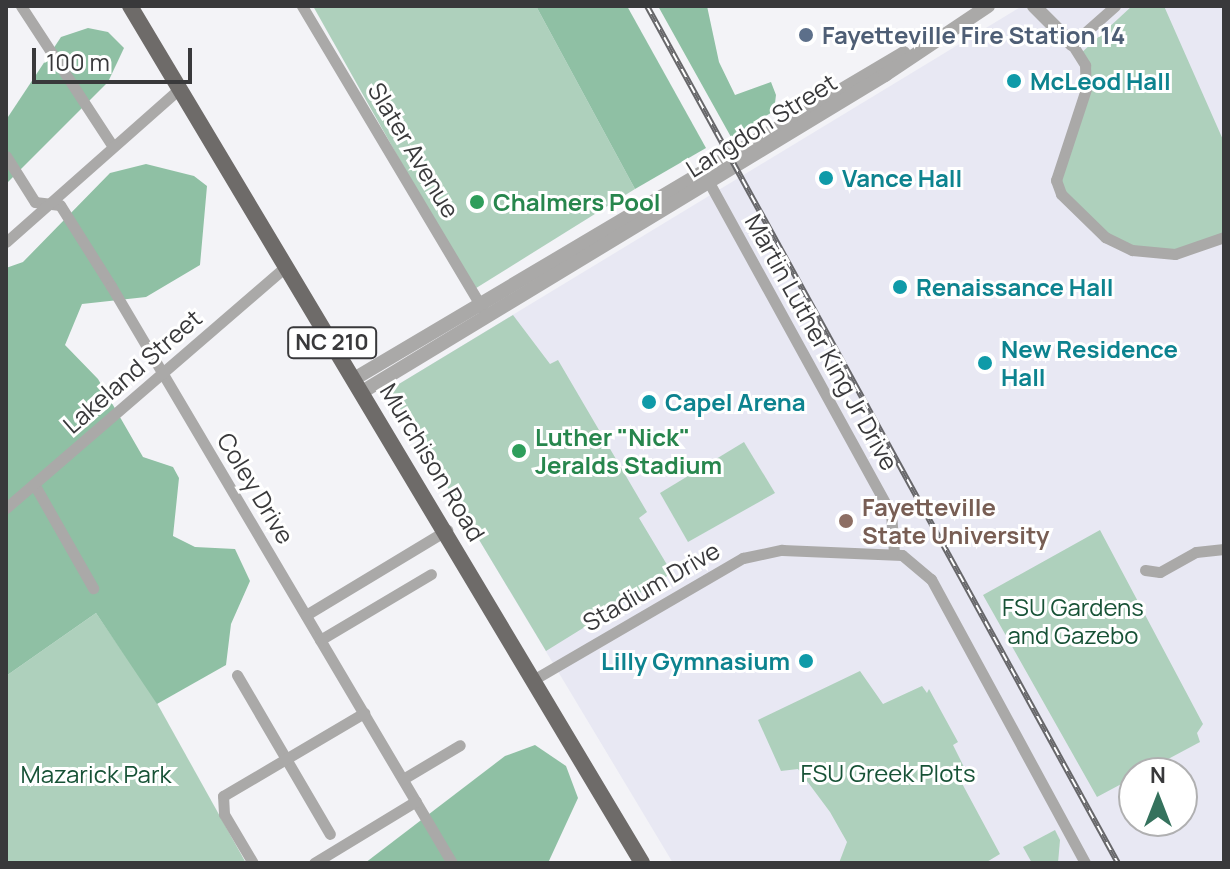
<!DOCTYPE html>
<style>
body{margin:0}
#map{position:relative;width:1230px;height:869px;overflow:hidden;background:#f3f3f7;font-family:Manrope,sans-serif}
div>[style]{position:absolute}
.built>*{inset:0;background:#e8e8f3}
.green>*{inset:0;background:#aed0bc}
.forest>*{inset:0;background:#8fc0a4}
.minor>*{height:11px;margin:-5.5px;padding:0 5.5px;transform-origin:5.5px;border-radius:5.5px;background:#aaa9a8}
.tertiary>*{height:14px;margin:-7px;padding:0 7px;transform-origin:7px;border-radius:7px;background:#aaa9a8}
.primary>*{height:16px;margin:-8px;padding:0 8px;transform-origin:8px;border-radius:8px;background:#6e6b69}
.rail>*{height:6px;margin-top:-3px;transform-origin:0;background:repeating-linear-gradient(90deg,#fff 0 9px,#67676a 0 18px);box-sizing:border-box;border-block:2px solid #67676a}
.dots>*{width:22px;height:22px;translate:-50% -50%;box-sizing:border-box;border:4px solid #fff;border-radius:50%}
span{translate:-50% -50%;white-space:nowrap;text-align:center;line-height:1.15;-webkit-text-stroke:6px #fff;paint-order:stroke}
.shield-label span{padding:2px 6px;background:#fff;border:2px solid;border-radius:6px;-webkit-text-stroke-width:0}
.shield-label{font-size:22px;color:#39393b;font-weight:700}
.service-label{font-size:24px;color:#4e5e75;font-weight:700}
.left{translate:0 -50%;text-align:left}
.culture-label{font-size:24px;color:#0d838f;font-weight:700}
.right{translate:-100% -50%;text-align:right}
.street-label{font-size:24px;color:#39393b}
.leisure-label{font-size:24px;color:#27864d;font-weight:700}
.education-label{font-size:24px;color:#785e54;font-weight:700}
.park-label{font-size:24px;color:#175236}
.frame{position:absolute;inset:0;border:8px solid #39393b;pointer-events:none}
.north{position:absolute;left:1118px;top:757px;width:80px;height:80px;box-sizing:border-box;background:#fff;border:2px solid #b0b0b1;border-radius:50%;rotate:0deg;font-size:22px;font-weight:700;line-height:32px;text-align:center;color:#39393b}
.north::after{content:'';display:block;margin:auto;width:28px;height:36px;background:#35725d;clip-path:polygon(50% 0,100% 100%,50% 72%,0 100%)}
.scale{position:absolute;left:32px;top:48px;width:160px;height:36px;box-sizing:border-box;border:4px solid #39393b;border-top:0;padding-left:10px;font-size:24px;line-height:28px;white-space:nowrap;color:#39393b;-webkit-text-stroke:6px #fff;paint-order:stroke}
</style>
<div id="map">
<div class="built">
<div style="clip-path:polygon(evenodd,1022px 6px,1224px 6px,1224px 863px,673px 863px,389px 390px,1022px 6px,1134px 773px,1182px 773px,1182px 821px,1134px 821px,1134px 773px)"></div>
</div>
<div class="green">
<div style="clip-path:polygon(313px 6px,536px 6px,635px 189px,473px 290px)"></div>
<div style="clip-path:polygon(1132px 6px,1164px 6px,1224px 142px,1224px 237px,1160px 255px,1105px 237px,1056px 180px,1086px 89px,1079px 55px)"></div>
<div style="clip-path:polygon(513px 315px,550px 364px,558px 360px,647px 512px,639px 518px,672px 573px,546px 651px,389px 390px)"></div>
<div style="clip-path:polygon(744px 442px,775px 493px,688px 542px,660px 493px)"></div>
<div style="clip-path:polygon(1100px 530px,1203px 724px,1197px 733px,1200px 742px,1097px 797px,983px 595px)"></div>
<div style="clip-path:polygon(96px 613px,153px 696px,246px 863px,6px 863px,6px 676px)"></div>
<div style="clip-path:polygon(860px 671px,883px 704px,922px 686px,927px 693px,929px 689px,958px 742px,953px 745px,966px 771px,958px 776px,1000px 854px,985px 863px,839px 863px,847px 842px,830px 812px,798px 769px,781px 771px,758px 720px)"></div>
<div style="clip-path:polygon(1055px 830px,1060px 840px,1058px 863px,1032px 863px,1023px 847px)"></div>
</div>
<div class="forest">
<div style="clip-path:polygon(536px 6px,627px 6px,706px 148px,635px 189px)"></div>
<div style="clip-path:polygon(658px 6px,707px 6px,719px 62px,735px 95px,771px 82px,776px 95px,774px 111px,731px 137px)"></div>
<div style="clip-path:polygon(88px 28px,108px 32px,124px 48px,108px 82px,6px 184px,6px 120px,61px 37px)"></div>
<div style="clip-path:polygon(146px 164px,194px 176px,207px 186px,200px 265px,146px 297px,82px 304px,65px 345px,98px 379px,143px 457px,173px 467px,179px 478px,173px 536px,195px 547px,235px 549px,250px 581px,231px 624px,226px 665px,157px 704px,96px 613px,6px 676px,6px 268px,23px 262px,110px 173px)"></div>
<div style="clip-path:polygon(535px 745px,566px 766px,578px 798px,548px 863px,365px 863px,505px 756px)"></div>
</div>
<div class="minor">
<div style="left:21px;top:6px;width:166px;rotate:56.8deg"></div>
<div style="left:302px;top:6px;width:355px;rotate:59.2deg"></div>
<div style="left:1115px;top:6px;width:57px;rotate:138.5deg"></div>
<div style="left:1072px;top:44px;width:25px;rotate:58deg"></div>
<div style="left:1085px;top:65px;width:24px;rotate:88deg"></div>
<div style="left:1086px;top:89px;width:96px;rotate:108.2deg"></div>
<div style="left:1056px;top:180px;width:15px;rotate:70deg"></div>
<div style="left:1061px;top:194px;width:62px;rotate:44.3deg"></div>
<div style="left:1105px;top:237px;width:30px;rotate:26deg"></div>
<div style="left:1132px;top:250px;width:43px;rotate:5.3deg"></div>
<div style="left:1175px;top:254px;width:52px;rotate:-19.1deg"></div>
<div style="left:6px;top:156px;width:54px;rotate:57.8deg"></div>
<div style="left:35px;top:202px;width:25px;rotate:7deg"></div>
<div style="left:60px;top:205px;width:96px;rotate:57.8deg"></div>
<div style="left:111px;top:286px;width:670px;rotate:59.42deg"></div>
<div style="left:706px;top:177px;width:384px;rotate:61.2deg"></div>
<div style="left:891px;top:513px;width:40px;rotate:85.7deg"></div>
<div style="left:6px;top:242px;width:232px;rotate:-41.5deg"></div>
<div style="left:34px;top:484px;width:120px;rotate:60.4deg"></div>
<div style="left:6px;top:508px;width:370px;rotate:-40.8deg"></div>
<div style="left:1145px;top:570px;width:15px;rotate:8deg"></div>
<div style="left:1160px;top:572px;width:41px;rotate:-29.1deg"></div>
<div style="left:1196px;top:552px;width:28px;rotate:-6deg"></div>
<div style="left:306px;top:615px;width:165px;rotate:-31.1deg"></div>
<div style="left:320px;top:640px;width:129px;rotate:-30.7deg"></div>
<div style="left:237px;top:675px;width:184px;rotate:59.7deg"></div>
<div style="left:533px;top:680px;width:243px;rotate:-30.2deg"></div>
<div style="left:743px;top:558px;width:40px;rotate:-12deg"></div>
<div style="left:782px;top:550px;width:120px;rotate:2.4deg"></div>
<div style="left:902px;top:555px;width:38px;rotate:40deg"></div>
<div style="left:931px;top:579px;width:323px;rotate:61.5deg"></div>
<div style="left:403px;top:779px;width:66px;rotate:-30.8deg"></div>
<div style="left:253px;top:863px;width:57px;rotate:-120.6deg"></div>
<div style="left:224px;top:814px;width:18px;rotate:-93deg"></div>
<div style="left:223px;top:796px;width:164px;rotate:-30.5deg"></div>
<div style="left:314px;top:863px;width:119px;rotate:-31.3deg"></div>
</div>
<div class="tertiary">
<div style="left:1034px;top:6px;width:54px;rotate:45deg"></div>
<div style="left:354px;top:379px;width:639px;rotate:-30.66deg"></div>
<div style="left:362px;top:392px;width:612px;rotate:-31.22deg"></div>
<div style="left:885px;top:75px;width:124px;rotate:-33.8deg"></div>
</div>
<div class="primary">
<div style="left:130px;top:6px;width:998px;rotate:59.14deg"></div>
</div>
<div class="rail">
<div style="left:647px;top:6px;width:978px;rotate:61.21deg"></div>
</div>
<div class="dots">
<div style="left:806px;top:35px;background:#5c6f8a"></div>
<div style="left:1014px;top:81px;background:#0f9aa8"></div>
<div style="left:826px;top:178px;background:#0f9aa8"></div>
<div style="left:477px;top:202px;background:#2e9e5b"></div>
<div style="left:900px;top:287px;background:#0f9aa8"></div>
<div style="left:985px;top:363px;background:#0f9aa8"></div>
<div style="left:649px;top:402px;background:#0f9aa8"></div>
<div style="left:519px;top:451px;background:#2e9e5b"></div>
<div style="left:846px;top:521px;background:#8d6e63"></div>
<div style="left:806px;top:661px;background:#0f9aa8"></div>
</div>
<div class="shield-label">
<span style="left:332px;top:343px">NC 210</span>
</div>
<div class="service-label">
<span class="left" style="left:822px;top:35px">Fayetteville Fire Station 14</span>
</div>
<div class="culture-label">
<span class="left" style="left:1030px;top:81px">McLeod Hall</span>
<span class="left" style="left:842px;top:178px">Vance Hall</span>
<span class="left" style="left:916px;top:287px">Renaissance Hall</span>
<span class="left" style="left:1001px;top:363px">New Residence<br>Hall</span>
<span class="left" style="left:665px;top:402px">Capel Arena</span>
<span class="right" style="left:790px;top:661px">Lilly Gymnasium</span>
</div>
<div class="street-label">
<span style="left:761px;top:125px;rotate:-32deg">Langdon Street</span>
<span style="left:414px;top:150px;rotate:59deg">Slater Avenue</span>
<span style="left:822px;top:342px;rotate:61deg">Martin Luther King Jr Drive</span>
<span style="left:132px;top:371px;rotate:-41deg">Lakeland Street</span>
<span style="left:433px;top:462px;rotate:59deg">Murchison Road</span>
<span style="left:256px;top:488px;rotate:59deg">Coley Drive</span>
<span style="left:651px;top:586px;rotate:-30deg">Stadium Drive</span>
</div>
<div class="leisure-label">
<span class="left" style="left:493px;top:202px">Chalmers Pool</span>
<span class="left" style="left:535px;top:451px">Luther "Nick"<br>Jeralds Stadium</span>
</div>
<div class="education-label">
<span class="left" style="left:862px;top:521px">Fayetteville<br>State University</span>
</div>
<div class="park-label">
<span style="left:1073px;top:621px">FSU Gardens<br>and Gazebo</span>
<span style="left:888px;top:773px">FSU Greek Plots</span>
<span style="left:96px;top:774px">Mazarick Park</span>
</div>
<div class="frame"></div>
<div class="north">N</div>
<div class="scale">100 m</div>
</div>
